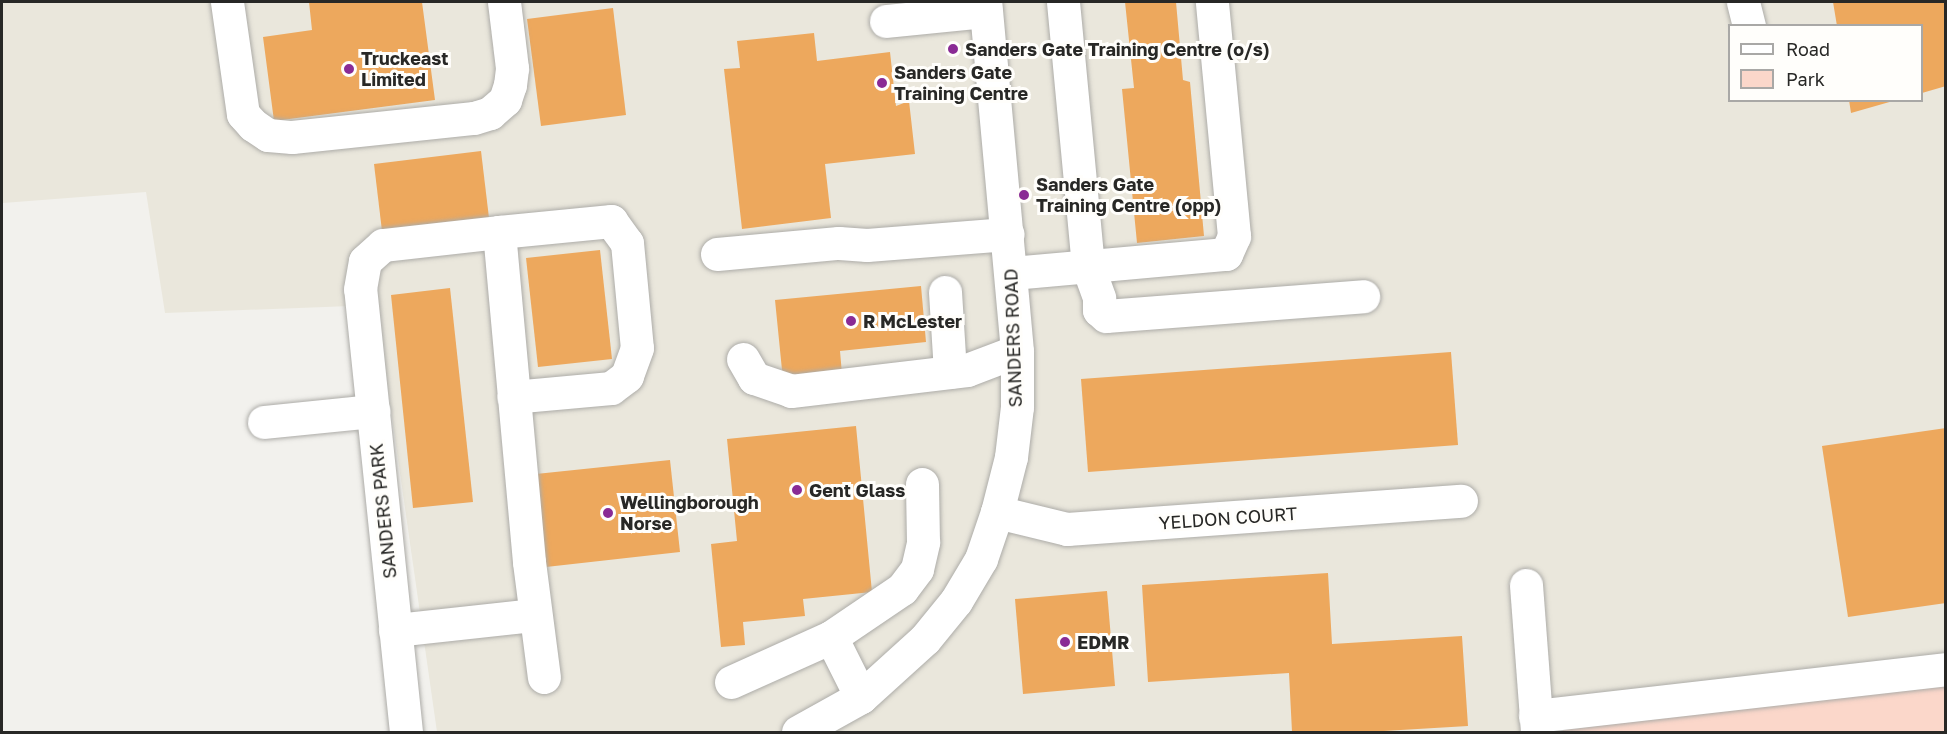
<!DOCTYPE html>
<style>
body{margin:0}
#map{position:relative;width:1947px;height:734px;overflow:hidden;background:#f2f1ed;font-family:"Golos Text",sans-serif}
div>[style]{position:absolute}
.built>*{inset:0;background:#eae7dc}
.green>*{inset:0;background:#fbd7ca}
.building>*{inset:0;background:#eda85d}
.roads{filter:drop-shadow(0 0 2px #adaca8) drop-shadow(0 0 2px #adaca8)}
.minor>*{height:33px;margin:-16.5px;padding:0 16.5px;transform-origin:16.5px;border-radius:16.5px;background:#fff}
.dots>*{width:16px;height:16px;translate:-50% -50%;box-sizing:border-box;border:3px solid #fffefb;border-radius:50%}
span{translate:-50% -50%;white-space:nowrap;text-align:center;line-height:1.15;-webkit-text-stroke:6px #fffefb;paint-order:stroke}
.poi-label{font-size:18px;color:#282826;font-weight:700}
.left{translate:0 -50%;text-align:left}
.street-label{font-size:18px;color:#282826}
.frame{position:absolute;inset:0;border:3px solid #282826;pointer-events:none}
.legend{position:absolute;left:1728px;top:24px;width:195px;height:78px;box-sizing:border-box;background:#fffefb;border:2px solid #a9a8a6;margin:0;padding:8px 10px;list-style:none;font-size:18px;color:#282826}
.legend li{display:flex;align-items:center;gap:12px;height:30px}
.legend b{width:30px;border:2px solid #a9a8a6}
</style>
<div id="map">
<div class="built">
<div style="clip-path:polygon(evenodd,2px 2px,1945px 2px,1945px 684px,1539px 732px,437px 732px,376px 305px,165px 313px,146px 192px,3px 203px,2px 2px,1730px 26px,1922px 26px,1922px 100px,1730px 100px,1730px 26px)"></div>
</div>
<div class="green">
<div style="clip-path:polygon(1945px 684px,1945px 732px,1563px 732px,1563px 730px)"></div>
</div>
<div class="building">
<div style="clip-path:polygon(309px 2px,422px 2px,435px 100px,274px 121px,263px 37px,312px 30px)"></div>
<div style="clip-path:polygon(1125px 2px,1176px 2px,1183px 80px,1190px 82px,1204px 236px,1137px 243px,1122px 89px,1134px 88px)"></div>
<div style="clip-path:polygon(1833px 2px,1946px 2px,1946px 86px,1922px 93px,1922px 26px,1837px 26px)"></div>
<div style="clip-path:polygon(613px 8px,626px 115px,541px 126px,527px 19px)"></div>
<div style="clip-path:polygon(814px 33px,817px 61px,890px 52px,896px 106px,909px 101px,915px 154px,825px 164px,831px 218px,742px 229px,724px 69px,740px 68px,737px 41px)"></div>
<div style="clip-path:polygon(1849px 100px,1893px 100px,1893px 101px,1851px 113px)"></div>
<div style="clip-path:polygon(481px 151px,489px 218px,382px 231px,374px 164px)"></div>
<div style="clip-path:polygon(600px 250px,612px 359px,538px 367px,526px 258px)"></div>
<div style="clip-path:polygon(921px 286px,926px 342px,840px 351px,842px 374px,783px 380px,775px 300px)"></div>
<div style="clip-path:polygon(450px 288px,473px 502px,413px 508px,391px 295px)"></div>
<div style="clip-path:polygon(1451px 352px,1458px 445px,1088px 472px,1081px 379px)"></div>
<div style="clip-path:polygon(856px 426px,872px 592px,803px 599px,805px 616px,743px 622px,745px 645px,721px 647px,711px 544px,737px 541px,727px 439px)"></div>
<div style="clip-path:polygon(1946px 428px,1946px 603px,1848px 617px,1822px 446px)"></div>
<div style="clip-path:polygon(670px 460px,680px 552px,546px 567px,536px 474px)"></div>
<div style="clip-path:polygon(1328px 573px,1332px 644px,1462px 636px,1468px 726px,1367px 732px,1292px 732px,1289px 673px,1148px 682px,1142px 585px)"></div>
<div style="clip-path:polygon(1107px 591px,1115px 686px,1023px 694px,1015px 599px)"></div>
</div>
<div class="roads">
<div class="minor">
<div style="left:227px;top:2px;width:113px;rotate:81.9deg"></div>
<div style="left:243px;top:114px;width:15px;rotate:48deg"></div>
<div style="left:253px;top:125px;width:18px;rotate:34deg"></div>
<div style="left:268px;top:135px;width:24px;rotate:5deg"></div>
<div style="left:292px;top:137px;width:183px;rotate:-6deg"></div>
<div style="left:474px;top:118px;width:17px;rotate:-17deg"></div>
<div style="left:490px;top:113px;width:20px;rotate:-41deg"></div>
<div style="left:505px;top:100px;width:16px;rotate:-72deg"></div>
<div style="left:510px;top:85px;width:17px;rotate:-83deg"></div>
<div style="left:512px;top:68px;width:66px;rotate:-96.9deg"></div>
<div style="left:1063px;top:2px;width:266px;rotate:84.6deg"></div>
<div style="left:1088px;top:267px;width:33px;rotate:70deg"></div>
<div style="left:1099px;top:298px;width:12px;rotate:90deg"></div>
<div style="left:1099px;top:310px;width:9px;rotate:41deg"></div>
<div style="left:1106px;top:316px;width:258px;rotate:-4.4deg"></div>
<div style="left:1743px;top:2px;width:25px;rotate:76deg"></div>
<div style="left:886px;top:21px;width:100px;rotate:-5.7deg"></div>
<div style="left:499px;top:232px;width:113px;rotate:-5.6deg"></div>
<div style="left:611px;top:221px;width:27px;rotate:54deg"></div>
<div style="left:627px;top:243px;width:105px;rotate:84.6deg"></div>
<div style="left:637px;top:348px;width:30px;rotate:110deg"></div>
<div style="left:627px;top:376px;width:20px;rotate:143deg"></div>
<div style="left:611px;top:388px;width:98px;rotate:174.8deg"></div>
<div style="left:717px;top:254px;width:122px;rotate:-5.2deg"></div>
<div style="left:839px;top:243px;width:28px;rotate:4deg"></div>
<div style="left:867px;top:245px;width:141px;rotate:-4.5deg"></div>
<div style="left:1012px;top:273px;width:215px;rotate:-5.1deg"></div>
<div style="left:1226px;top:254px;width:20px;rotate:-66deg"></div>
<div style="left:1234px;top:236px;width:235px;rotate:-95.4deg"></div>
<div style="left:945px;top:292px;width:80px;rotate:86.4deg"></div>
<div style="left:743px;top:359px;width:22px;rotate:60deg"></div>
<div style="left:754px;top:378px;width:39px;rotate:19deg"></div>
<div style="left:791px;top:391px;width:177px;rotate:-6.8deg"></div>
<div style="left:967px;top:370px;width:53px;rotate:-20.8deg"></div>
<div style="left:264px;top:422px;width:110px;rotate:-5.8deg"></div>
<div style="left:997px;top:512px;width:72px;rotate:13.7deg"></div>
<div style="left:1067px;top:529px;width:395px;rotate:-4.1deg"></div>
<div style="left:1526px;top:585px;width:147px;rotate:85.7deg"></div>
<div style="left:395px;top:630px;width:140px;rotate:-6.2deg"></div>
<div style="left:831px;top:637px;width:67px;rotate:63.4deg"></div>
<div style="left:731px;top:682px;width:110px;rotate:-24.2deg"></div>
<div style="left:831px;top:637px;width:86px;rotate:-34.1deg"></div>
<div style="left:902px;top:589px;width:25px;rotate:-53deg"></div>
<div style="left:917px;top:569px;width:28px;rotate:-77deg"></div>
<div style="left:923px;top:542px;width:58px;rotate:-91deg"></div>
<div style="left:1535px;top:716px;width:414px;rotate:-6.5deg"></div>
<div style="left:406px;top:732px;width:445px;rotate:-95.9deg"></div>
<div style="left:360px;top:289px;width:28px;rotate:-80deg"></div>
<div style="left:365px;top:261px;width:24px;rotate:-42deg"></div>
<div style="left:383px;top:245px;width:117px;rotate:-6.4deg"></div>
<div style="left:499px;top:232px;width:331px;rotate:84.8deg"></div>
<div style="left:529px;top:562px;width:116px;rotate:82.6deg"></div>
<div style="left:798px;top:732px;width:72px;rotate:-29.1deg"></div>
<div style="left:861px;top:697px;width:86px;rotate:-42.2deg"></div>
<div style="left:925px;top:639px;width:49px;rotate:-50.8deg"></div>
<div style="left:956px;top:601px;width:49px;rotate:-59.2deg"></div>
<div style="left:981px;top:559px;width:50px;rotate:-71.2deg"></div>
<div style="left:997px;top:512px;width:57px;rotate:-75.7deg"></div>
<div style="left:1011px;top:457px;width:50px;rotate:-83.2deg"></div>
<div style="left:1017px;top:407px;width:56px;rotate:-90deg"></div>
<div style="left:1017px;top:351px;width:350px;rotate:-95.2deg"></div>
</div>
</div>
<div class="dots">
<div style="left:953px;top:49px;background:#8a2b95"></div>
<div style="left:349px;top:69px;background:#8a2b95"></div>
<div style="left:882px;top:83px;background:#8a2b95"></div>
<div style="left:1024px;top:195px;background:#8a2b95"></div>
<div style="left:851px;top:321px;background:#8a2b95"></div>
<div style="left:797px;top:490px;background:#8a2b95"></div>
<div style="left:608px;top:513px;background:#8a2b95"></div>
<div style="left:1065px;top:642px;background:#8a2b95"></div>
</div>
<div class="poi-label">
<span class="left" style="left:965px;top:49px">Sanders Gate Training Centre (o/s)</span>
<span class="left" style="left:361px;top:69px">Truckeast<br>Limited</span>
<span class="left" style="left:894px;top:83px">Sanders Gate<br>Training Centre</span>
<span class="left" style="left:1036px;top:195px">Sanders Gate<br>Training Centre (opp)</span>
<span class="left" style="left:863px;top:321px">R McLester</span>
<span class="left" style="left:809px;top:490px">Gent Glass</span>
<span class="left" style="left:620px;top:513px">Wellingborough<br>Norse</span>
<span class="left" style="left:1077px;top:642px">EDMR</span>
</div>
<div class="street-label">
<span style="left:1013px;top:338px;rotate:-92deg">SANDERS ROAD</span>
<span style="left:383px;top:511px;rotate:-96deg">SANDERS PARK</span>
<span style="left:1228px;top:518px;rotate:-4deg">YELDON COURT</span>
</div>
<div class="frame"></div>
<ul class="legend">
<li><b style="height:8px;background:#fff"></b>Road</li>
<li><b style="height:16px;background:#fbd7ca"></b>Park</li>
</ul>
</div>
